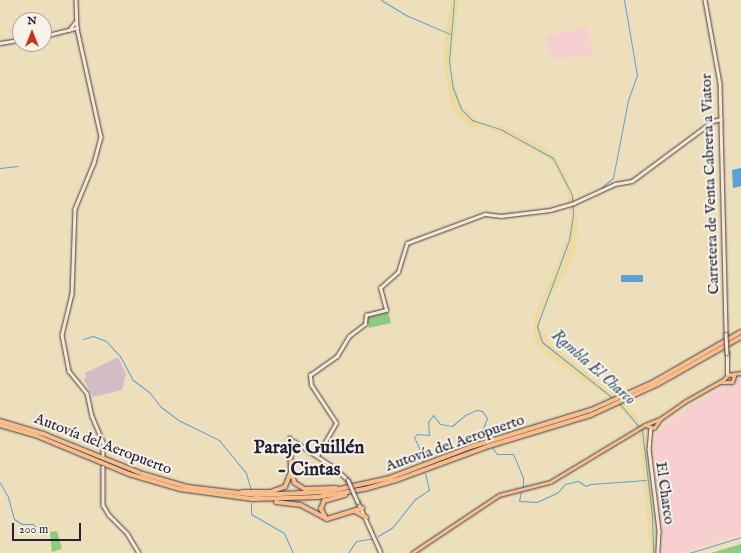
<!DOCTYPE html>
<meta charset="utf-8">
<style>
body{margin:0}
#map{position:relative;width:741px;height:553px;overflow:hidden;background:#eddfbc;font-family:"IM FELL English",serif}
div>[style]{position:absolute}
.built>*{inset:0;background:#f7cfd1}
.industrial>*{inset:0;background:#d2bdc6}
.green>*{inset:0;background:#8ecb80}
.sand>*{inset:0;background:#eeda9e}
.water>*{inset:0;background:#5da0d1}
.stream>*{height:1px;margin:-0.5px;padding:0 0.5px;transform-origin:0.5px;border-radius:0.5px;background:#5da0d1}
.roads{filter:drop-shadow(0 0 1px #403e4e) drop-shadow(0 0 1px #403e4e)}
.secondary>*{height:2.5px;margin:-1.25px;padding:0 1.25px;transform-origin:1.25px;border-radius:1.25px;background:#fce5cf}
.primary>*{height:3px;margin:-1.5px;padding:0 1.5px;transform-origin:1.5px;border-radius:1.5px;background:#f8bd88}
.highway>*{height:3.5px;margin:-1.75px;padding:0 1.75px;transform-origin:1.75px;border-radius:1.75px;background:#f8bd88}
.bridges{filter:drop-shadow(0 0 1px #403e4e) drop-shadow(0 0 1px #403e4e)}
.secondary-bridge>*{height:2.5px;margin:-1.25px;padding:0 1.25px;transform-origin:1.25px;border-radius:1.25px;background:#fce5cf}
span{translate:-50% -50%;white-space:nowrap;text-align:center;line-height:1.15;-webkit-text-stroke:4px #f7f3e8;paint-order:stroke}
.street-label{font-size:15px;color:#22223b}
.water-label{font-size:16px;color:#3a5477;font-style:italic}
.district-label{font-size:19px;color:#22223b;font-weight:700}
.north{position:absolute;left:12px;top:12px;width:40px;height:40px;box-sizing:border-box;background:#f7f3e8;border:1px solid #a29fa3;border-radius:50%;rotate:0deg;font-size:11px;font-weight:700;line-height:16px;text-align:center;color:#22223b}
.north::after{content:'';display:block;margin:auto;width:14px;height:18px;background:#c8321e;clip-path:polygon(50% 0,100% 100%,50% 72%,0 100%)}
.scale{position:absolute;left:12px;top:523px;width:69px;height:18px;box-sizing:border-box;border:2px solid #22223b;border-top:0;padding-left:5px;font-size:12px;line-height:14px;white-space:nowrap;color:#22223b;-webkit-text-stroke:3px #f7f3e8;paint-order:stroke}
</style>
<div id="map">
<div class="built">
<div style="clip-path:polygon(587px 27px,594px 55px,551px 59px,546px 36px)"></div>
<div style="clip-path:polygon(741px 378px,741px 534px,681px 553px,661px 553px,663px 538px,652px 451px,658px 432px,690px 406px)"></div>
</div>
<div class="industrial">
<div style="clip-path:polygon(118px 357px,126px 374px,122px 390px,93px 397px,84px 380px,86px 377px,85px 373px)"></div>
</div>
<div class="green">
<div style="clip-path:polygon(388px 311px,391px 323px,369px 328px,366px 317px)"></div>
<div style="clip-path:polygon(57px 531px,62px 549px,52px 552px,50px 532px)"></div>
<div style="clip-path:polygon(741px 544px,741px 553px,711px 553px)"></div>
</div>
<div class="sand">
<div style="clip-path:polygon(451px 0,459px 0,451px 68px,460px 103px,478px 121px,505px 127px,542px 146px,559px 161px,573px 192px,578px 221px,576px 249px,567px 271px,549px 297px,540px 320px,540px 327px,551px 344px,616px 396px,638px 417px,645px 427px,658px 533px,656px 553px,650px 553px,639px 434px,635px 424px,609px 398px,546px 355px,533px 339px,535px 315px,568px 237px,570px 222px,567px 190px,555px 166px,546px 156px,490px 129px,481px 126px,471px 128px,453px 111px,444px 69px,445px 32px)"></div>
</div>
<div class="water">
<div style="clip-path:polygon(741px 168px,741px 186px,733px 188px,732px 170px)"></div>
<div style="clip-path:polygon(621px 275px,643px 275px,643px 282px,621px 282px)"></div>
</div>
<div class="stream">
<div style="left:381px;top:0;width:31px;rotate:31deg"></div>
<div style="left:408px;top:16px;width:46px;rotate:23.2deg"></div>
<div style="left:454px;top:0;width:61px;rotate:94.7deg"></div>
<div style="left:449px;top:61px;width:27px;rotate:82deg"></div>
<div style="left:453px;top:88px;width:22px;rotate:69deg"></div>
<div style="left:461px;top:109px;width:16px;rotate:45deg"></div>
<div style="left:472px;top:120px;width:32px;rotate:18deg"></div>
<div style="left:502px;top:130px;width:58px;rotate:28.8deg"></div>
<div style="left:553px;top:158px;width:42px;rotate:62.8deg"></div>
<div style="left:572px;top:195px;width:20px;rotate:87deg"></div>
<div style="left:573px;top:215px;width:25px;rotate:99deg"></div>
<div style="left:569px;top:240px;width:92px;rotate:110.4deg"></div>
<div style="left:537px;top:326px;width:17px;rotate:73deg"></div>
<div style="left:542px;top:342px;width:90px;rotate:38.3deg"></div>
<div style="left:0;top:168px;width:18px;rotate:-6deg"></div>
<div style="left:599px;top:190px;width:18px;rotate:-41deg"></div>
<div style="left:613px;top:178px;width:79px;rotate:-79.1deg"></div>
<div style="left:628px;top:100px;width:27px;rotate:-70deg"></div>
<div style="left:637px;top:75px;width:76px;rotate:-99.8deg"></div>
<div style="left:83px;top:339px;width:10px;rotate:-17deg"></div>
<div style="left:93px;top:336px;width:14px;rotate:21deg"></div>
<div style="left:106px;top:341px;width:21px;rotate:47deg"></div>
<div style="left:120px;top:356px;width:27px;rotate:62deg"></div>
<div style="left:133px;top:380px;width:21px;rotate:37deg"></div>
<div style="left:150px;top:393px;width:18px;rotate:52deg"></div>
<div style="left:161px;top:407px;width:21px;rotate:37deg"></div>
<div style="left:178px;top:420px;width:46px;rotate:26deg"></div>
<div style="left:219px;top:440px;width:43px;rotate:50.7deg"></div>
<div style="left:246px;top:473px;width:18px;rotate:74deg"></div>
<div style="left:619px;top:403px;width:35px;rotate:50deg"></div>
<div style="left:642px;top:430px;width:88px;rotate:83.4deg"></div>
<div style="left:652px;top:517px;width:36px;rotate:88deg"></div>
<div style="left:492px;top:448px;width:8px;rotate:50deg"></div>
<div style="left:497px;top:454px;width:16px"></div>
<div style="left:513px;top:454px;width:25px;rotate:67deg"></div>
<div style="left:523px;top:477px;width:10px;rotate:90deg"></div>
<div style="left:423px;top:463px;width:11px;rotate:-100deg"></div>
<div style="left:421px;top:452px;width:17px;rotate:-115deg"></div>
<div style="left:414px;top:437px;width:4px;rotate:-45deg"></div>
<div style="left:417px;top:434px;width:12px;rotate:5deg"></div>
<div style="left:429px;top:435px;width:13px;rotate:-94deg"></div>
<div style="left:428px;top:422px;width:9px;rotate:-54deg"></div>
<div style="left:433px;top:415px;width:11px;rotate:52deg"></div>
<div style="left:440px;top:424px;width:12px;rotate:9deg"></div>
<div style="left:452px;top:426px;width:17px;rotate:-40deg"></div>
<div style="left:465px;top:415px;width:12px;rotate:-24deg"></div>
<div style="left:476px;top:410px;width:6px;rotate:9deg"></div>
<div style="left:482px;top:411px;width:9px;rotate:54deg"></div>
<div style="left:487px;top:418px;width:17px;rotate:111deg"></div>
<div style="left:481px;top:434px;width:8px;rotate:23deg"></div>
<div style="left:0;top:483px;width:16px;rotate:60deg"></div>
<div style="left:8px;top:497px;width:23px;rotate:75deg"></div>
<div style="left:14px;top:519px;width:9px;rotate:32deg"></div>
<div style="left:22px;top:524px;width:11px"></div>
<div style="left:33px;top:524px;width:4px;rotate:56deg"></div>
<div style="left:521px;top:491px;width:10px;rotate:101deg"></div>
<div style="left:519px;top:501px;width:18px;rotate:3deg"></div>
<div style="left:537px;top:502px;width:23px;rotate:-25deg"></div>
<div style="left:558px;top:492px;width:11px;rotate:-49deg"></div>
<div style="left:565px;top:484px;width:13px;rotate:-13deg"></div>
<div style="left:578px;top:481px;width:9px;rotate:32deg"></div>
<div style="left:586px;top:486px;width:4px;rotate:-27deg"></div>
<div style="left:590px;top:484px;width:56px;rotate:-4.1deg"></div>
<div style="left:251px;top:503px;width:11px;rotate:90deg"></div>
<div style="left:251px;top:514px;width:38px;rotate:30deg"></div>
<div style="left:284px;top:533px;width:22px;rotate:66deg"></div>
<div style="left:378px;top:536px;width:17px;rotate:-31deg"></div>
<div style="left:393px;top:527px;width:34px;rotate:-52deg"></div>
<div style="left:414px;top:500px;width:18px;rotate:-34deg"></div>
<div style="left:429px;top:490px;width:17px;rotate:-103deg"></div>
<div style="left:348px;top:553px;width:14px;rotate:-56deg"></div>
<div style="left:356px;top:541px;width:18px;rotate:-9deg"></div>
<div style="left:689px;top:553px;width:54px;rotate:-17.1deg"></div>
</div>
<div class="roads">
<div class="secondary">
<div style="left:76px;top:0;width:28px;rotate:88deg"></div>
<div style="left:77px;top:28px;width:112px;rotate:77.6deg"></div>
<div style="left:101px;top:137px;width:27px;rotate:105deg"></div>
<div style="left:94px;top:163px;width:50px;rotate:112.4deg"></div>
<div style="left:75px;top:209px;width:85px;rotate:92deg"></div>
<div style="left:72px;top:294px;width:42px;rotate:103.7deg"></div>
<div style="left:62px;top:335px;width:37px;rotate:79deg"></div>
<div style="left:69px;top:371px;width:28px;rotate:51deg"></div>
<div style="left:87px;top:393px;width:24px;rotate:78deg"></div>
<div style="left:92px;top:416px;width:28px;rotate:67deg"></div>
<div style="left:103px;top:442px;width:13px;rotate:90deg"></div>
<div style="left:705px;top:0;width:84px;rotate:79.8deg"></div>
<div style="left:720px;top:83px;width:251px;rotate:88.6deg"></div>
<div style="left:69px;top:30px;width:11px;rotate:-52deg"></div>
<div style="left:44px;top:36px;width:34px;rotate:-14deg"></div>
<div style="left:0;top:43px;width:20px;rotate:-9deg"></div>
<div style="left:727px;top:376px;width:23px;rotate:-90deg"></div>
<div style="left:651px;top:427px;width:22px;rotate:95deg"></div>
<div style="left:649px;top:449px;width:83px;rotate:83deg"></div>
<div style="left:659px;top:531px;width:22px;rotate:93deg"></div>
<div style="left:294px;top:441px;width:49px;rotate:33.4deg"></div>
<div style="left:335px;top:468px;width:18px;rotate:43deg"></div>
<div style="left:317px;top:456px;width:38px;rotate:-60deg"></div>
<div style="left:336px;top:423px;width:45px;rotate:-123.3deg"></div>
<div style="left:311px;top:385px;width:10px;rotate:-96deg"></div>
<div style="left:310px;top:375px;width:33px;rotate:-35deg"></div>
<div style="left:337px;top:356px;width:23px;rotate:-59deg"></div>
<div style="left:349px;top:336px;width:20px;rotate:-37deg"></div>
<div style="left:365px;top:324px;width:9px;rotate:-84deg"></div>
<div style="left:366px;top:315px;width:21px;rotate:-14deg"></div>
<div style="left:386px;top:310px;width:23px;rotate:-105deg"></div>
<div style="left:380px;top:288px;width:24px;rotate:-42deg"></div>
<div style="left:398px;top:272px;width:30px;rotate:-73deg"></div>
<div style="left:407px;top:243px;width:83px;rotate:-20.4deg"></div>
<div style="left:485px;top:214px;width:16px;rotate:7deg"></div>
<div style="left:501px;top:216px;width:49px;rotate:-7deg"></div>
<div style="left:550px;top:210px;width:25px;rotate:-16deg"></div>
<div style="left:574px;top:203px;width:45px;rotate:-24.9deg"></div>
<div style="left:615px;top:184px;width:17px;rotate:-10deg"></div>
<div style="left:632px;top:181px;width:101px;rotate:-36.5deg"></div>
<div style="left:713px;top:121px;width:8px;rotate:-14deg"></div>
<div style="left:103px;top:467px;width:38px;rotate:90deg"></div>
<div style="left:103px;top:505px;width:12px;rotate:59deg"></div>
<div style="left:109px;top:515px;width:25px;rotate:45deg"></div>
<div style="left:127px;top:533px;width:23px;rotate:59deg"></div>
<div style="left:358px;top:502px;width:56px;rotate:65.7deg"></div>
</div>
<div class="primary">
<div style="left:733px;top:374px;width:8px;rotate:-7deg"></div>
<div style="left:645px;top:425px;width:9px;rotate:18deg"></div>
<div style="left:654px;top:428px;width:11px;rotate:-56deg"></div>
<div style="left:412px;top:553px;width:105px;rotate:-33.7deg"></div>
<div style="left:499px;top:495px;width:53px;rotate:-14.3deg"></div>
<div style="left:550px;top:482px;width:111px;rotate:-31deg"></div>
<div style="left:645px;top:425px;width:16px;rotate:-22deg"></div>
<div style="left:660px;top:419px;width:29px;rotate:-35deg"></div>
<div style="left:684px;top:402px;width:45px;rotate:-29.4deg"></div>
<div style="left:723px;top:380px;width:8px;rotate:-45deg"></div>
<div style="left:729px;top:374px;width:5px;rotate:22deg"></div>
<div style="left:734px;top:376px;width:6px;rotate:108deg"></div>
<div style="left:732px;top:382px;width:12px;rotate:180deg"></div>
</div>
<div class="highway">
<div style="left:0;top:421px;width:46px;rotate:16.5deg"></div>
<div style="left:44px;top:434px;width:107px;rotate:22deg"></div>
<div style="left:143px;top:474px;width:47px;rotate:16.1deg"></div>
<div style="left:188px;top:487px;width:68px;rotate:6.7deg"></div>
<div style="left:256px;top:495px;width:70px;rotate:-2.5deg"></div>
<div style="left:326px;top:492px;width:66px;rotate:-12.3deg"></div>
<div style="left:390px;top:478px;width:90px;rotate:-20.9deg"></div>
<div style="left:474px;top:446px;width:122px;rotate:-17.1deg"></div>
<div style="left:591px;top:410px;width:69px;rotate:-24deg"></div>
<div style="left:654px;top:382px;width:100px;rotate:-29.9deg"></div>
<div style="left:0;top:425px;width:36px;rotate:16deg"></div>
<div style="left:35px;top:435px;width:102px;rotate:22.5deg"></div>
<div style="left:129px;top:474px;width:53px;rotate:16.4deg"></div>
<div style="left:180px;top:489px;width:73px;rotate:7.9deg"></div>
<div style="left:252px;top:499px;width:66px;rotate:-1.7deg"></div>
<div style="left:318px;top:497px;width:48px;rotate:-9.7deg"></div>
<div style="left:365px;top:489px;width:33px;rotate:-16deg"></div>
<div style="left:397px;top:480px;width:98px;rotate:-20.3deg"></div>
<div style="left:489px;top:446px;width:107px;rotate:-16.9deg"></div>
<div style="left:591px;top:415px;width:74px;rotate:-24.8deg"></div>
<div style="left:658px;top:384px;width:95px;rotate:-29.5deg"></div>
<div style="left:292px;top:473px;width:10px;rotate:73deg"></div>
<div style="left:295px;top:483px;width:12px;rotate:31deg"></div>
<div style="left:305px;top:489px;width:31px;rotate:-2deg"></div>
<div style="left:242px;top:492px;width:29px"></div>
<div style="left:271px;top:492px;width:15px;rotate:-20deg"></div>
<div style="left:285px;top:487px;width:16px;rotate:-68deg"></div>
<div style="left:291px;top:472px;width:33px;rotate:-92deg"></div>
<div style="left:276px;top:502px;width:25px;rotate:7deg"></div>
<div style="left:301px;top:505px;width:30px;rotate:28deg"></div>
<div style="left:327px;top:519px;width:37px;rotate:-17deg"></div>
<div style="left:355px;top:511px;width:13px;rotate:29deg"></div>
<div style="left:326px;top:519px;width:11px;rotate:-117deg"></div>
<div style="left:321px;top:509px;width:9px;rotate:-69deg"></div>
<div style="left:324px;top:501px;width:22px;rotate:-16deg"></div>
</div>
</div>
<div class="bridges">
<div class="secondary-bridge">
<div style="left:726px;top:334px;width:19px;rotate:87deg"></div>
<div style="left:348px;top:480px;width:24px;rotate:66deg"></div>
</div>
</div>
<div class="street-label">
<span style="left:710px;top:184px;rotate:-92deg">Carretera de Venta Cabrera a Viator</span>
<span style="left:455px;top:443px;rotate:-19deg">Autovía del Aeropuerto</span>
<span style="left:103px;top:444px;rotate:21deg">Autovía del Aeropuerto</span>
<span style="left:665px;top:493px;rotate:82deg">El Charco</span>
</div>
<div class="water-label">
<span style="left:593px;top:368px;rotate:41deg">Rambla El Charco</span>
</div>
<div class="district-label">
<span style="left:309px;top:460px">Paraje Guillén<br>- Cintas</span>
</div>
<div class="north">N</div>
<div class="scale">200 m</div>
</div>
